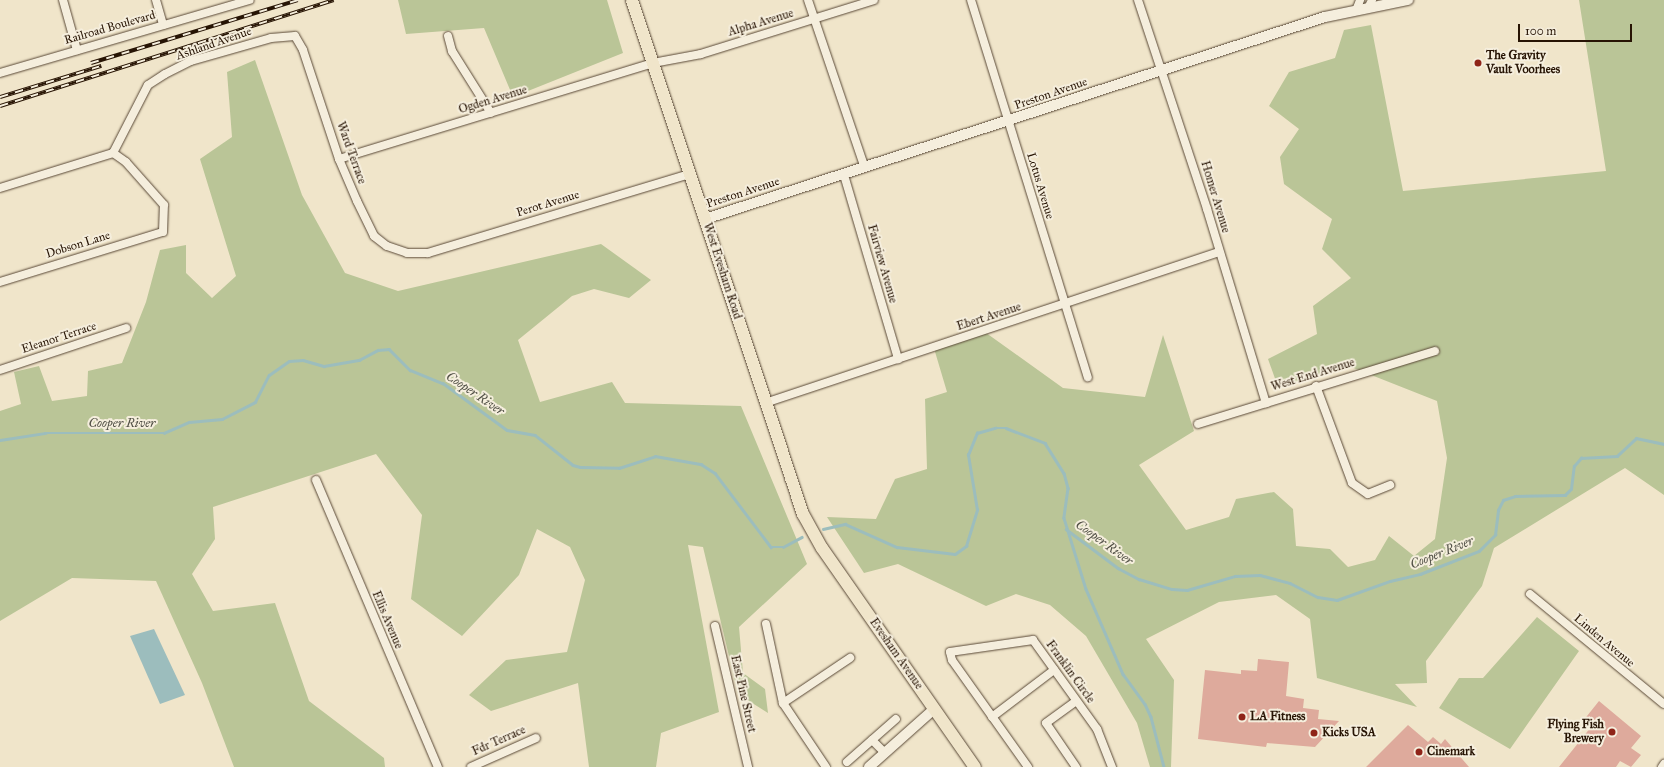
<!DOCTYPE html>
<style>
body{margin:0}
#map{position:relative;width:1664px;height:767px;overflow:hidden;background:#f0e5ca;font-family:"IM FELL Great Primer",serif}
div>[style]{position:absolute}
.green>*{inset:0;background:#bac597}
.water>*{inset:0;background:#9cbdbd}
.stream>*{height:2.5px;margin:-1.25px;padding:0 1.25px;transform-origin:1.25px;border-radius:1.25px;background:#9cbdbd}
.building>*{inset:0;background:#deaa9c}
.roads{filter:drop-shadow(0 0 1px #594836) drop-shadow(0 0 1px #594836)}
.minor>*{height:8px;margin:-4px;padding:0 4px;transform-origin:4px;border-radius:4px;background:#f5eedd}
.tertiary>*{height:10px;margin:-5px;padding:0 5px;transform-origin:5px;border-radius:5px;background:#f5eedd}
.primary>*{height:12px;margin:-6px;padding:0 6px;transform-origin:6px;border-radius:6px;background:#f0e5ca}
.rail>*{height:4px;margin-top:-2px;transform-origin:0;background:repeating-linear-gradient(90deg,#f5eedd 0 8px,#271404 0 16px);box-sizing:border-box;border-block:1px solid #271404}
.dots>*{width:11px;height:11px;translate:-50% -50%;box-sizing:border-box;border:2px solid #f5eedd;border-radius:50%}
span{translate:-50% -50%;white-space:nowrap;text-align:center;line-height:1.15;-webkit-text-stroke:4px #f5eedd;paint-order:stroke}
.street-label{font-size:12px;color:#271404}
.poi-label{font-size:12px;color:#271404;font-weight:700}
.left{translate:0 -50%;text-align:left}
.right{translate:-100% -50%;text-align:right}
.water-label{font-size:13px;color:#504f45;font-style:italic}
.scale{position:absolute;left:1518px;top:24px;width:114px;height:18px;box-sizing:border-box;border:2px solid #271404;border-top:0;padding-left:5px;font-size:12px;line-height:14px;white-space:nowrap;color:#271404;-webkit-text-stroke:3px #f5eedd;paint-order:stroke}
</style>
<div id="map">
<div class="green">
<div style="clip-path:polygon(398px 0,607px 0,623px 53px,513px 97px,484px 28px,406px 34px)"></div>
<div style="clip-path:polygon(1579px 0,1664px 0,1664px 495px,1625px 468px,1494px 548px,1482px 586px,1426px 661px,1427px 683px,1395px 684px,1417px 707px,1317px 678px,1310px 619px,1276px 595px,1219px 602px,1146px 639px,1174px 680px,1171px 767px,1150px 767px,1137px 723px,1086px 636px,1050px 605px,1016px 594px,986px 606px,898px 564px,864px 573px,827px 517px,876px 519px,895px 479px,927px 469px,925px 399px,947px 392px,933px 345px,982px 330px,1063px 388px,1145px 397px,1163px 335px,1194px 431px,1139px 465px,1186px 530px,1229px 517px,1236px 499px,1274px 492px,1293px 509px,1296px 546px,1330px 549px,1348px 567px,1375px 560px,1389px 536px,1414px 556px,1435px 539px,1447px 458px,1437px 401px,1351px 367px,1278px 387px,1268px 359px,1317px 334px,1313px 306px,1351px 278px,1322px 249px,1332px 219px,1284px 184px,1280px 157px,1299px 129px,1269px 106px,1289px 72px,1335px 58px,1344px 30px,1371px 25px,1403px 191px,1606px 171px)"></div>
<div style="clip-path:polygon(255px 60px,302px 195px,345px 273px,398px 291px,601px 244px,651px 280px,629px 298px,594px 289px,572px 296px,518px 340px,540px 402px,612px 382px,625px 403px,741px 406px,807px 564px,739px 627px,743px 673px,765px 689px,768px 713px,738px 694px,703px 547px,688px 545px,719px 712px,661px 733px,656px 767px,589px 767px,578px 683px,491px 711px,469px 695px,506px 660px,567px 652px,585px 580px,570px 547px,537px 529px,519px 575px,462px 636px,411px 599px,422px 515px,376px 454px,213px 507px,215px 539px,192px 574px,213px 611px,275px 603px,309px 701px,384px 758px,385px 767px,234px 767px,202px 683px,156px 581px,72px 578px,0 621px,0 411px,21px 404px,14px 372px,39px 366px,52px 401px,87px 396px,88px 371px,122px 363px,146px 302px,160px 250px,186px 245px,186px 273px,212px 298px,236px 276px,200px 159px,232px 137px,227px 72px)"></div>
<div style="clip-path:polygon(1537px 617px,1579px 651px,1510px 749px,1439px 708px,1459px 678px,1483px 678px)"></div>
</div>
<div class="water">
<div style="clip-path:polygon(154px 629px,185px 695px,160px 704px,130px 636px)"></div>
</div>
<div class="stream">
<div style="left:0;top:440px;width:46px;rotate:-8.8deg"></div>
<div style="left:45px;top:433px;width:119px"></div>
<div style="left:164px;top:433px;width:27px;rotate:-24deg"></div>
<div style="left:189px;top:422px;width:33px;rotate:-5deg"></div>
<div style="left:222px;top:419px;width:37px;rotate:-27deg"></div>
<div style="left:255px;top:402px;width:30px;rotate:-63deg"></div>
<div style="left:269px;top:375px;width:24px;rotate:-35deg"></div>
<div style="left:289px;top:361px;width:14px;rotate:-4deg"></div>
<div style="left:303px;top:360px;width:22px;rotate:16deg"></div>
<div style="left:324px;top:366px;width:36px;rotate:-10deg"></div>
<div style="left:359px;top:360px;width:21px;rotate:-28deg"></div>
<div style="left:378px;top:350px;width:11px;rotate:-5deg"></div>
<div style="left:389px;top:349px;width:30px;rotate:45deg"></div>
<div style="left:410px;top:370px;width:35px;rotate:22deg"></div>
<div style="left:443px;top:383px;width:79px;rotate:36.3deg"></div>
<div style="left:507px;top:430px;width:28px;rotate:10deg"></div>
<div style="left:535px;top:435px;width:48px;rotate:38.3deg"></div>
<div style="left:573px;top:465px;width:7px;rotate:16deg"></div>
<div style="left:580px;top:467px;width:39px;rotate:1deg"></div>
<div style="left:619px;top:468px;width:38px;rotate:-18deg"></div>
<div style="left:655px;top:456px;width:47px;rotate:9.9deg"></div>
<div style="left:701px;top:464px;width:17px;rotate:33deg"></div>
<div style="left:715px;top:473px;width:93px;rotate:52.9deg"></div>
<div style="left:771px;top:547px;width:12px"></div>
<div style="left:783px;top:547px;width:21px;rotate:-28deg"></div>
<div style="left:823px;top:529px;width:23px;rotate:-13deg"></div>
<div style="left:845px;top:524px;width:57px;rotate:23.9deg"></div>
<div style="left:897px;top:547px;width:58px;rotate:6.9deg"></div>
<div style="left:955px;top:554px;width:14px;rotate:-36deg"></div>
<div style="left:966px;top:546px;width:38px;rotate:-73deg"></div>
<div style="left:977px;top:510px;width:56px;rotate:-99.3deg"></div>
<div style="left:968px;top:455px;width:24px;rotate:-68deg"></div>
<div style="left:977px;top:433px;width:19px;rotate:-16deg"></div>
<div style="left:995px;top:428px;width:11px"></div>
<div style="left:1006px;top:428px;width:42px;rotate:21deg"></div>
<div style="left:1045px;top:443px;width:36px;rotate:58deg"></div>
<div style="left:1064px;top:473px;width:16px;rotate:75deg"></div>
<div style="left:1068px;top:488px;width:30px;rotate:98deg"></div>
<div style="left:1064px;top:518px;width:74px;rotate:72.8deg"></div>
<div style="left:1086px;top:589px;width:93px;rotate:66.5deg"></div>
<div style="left:1123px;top:674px;width:37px;rotate:54deg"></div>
<div style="left:1145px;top:704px;width:14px;rotate:65deg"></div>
<div style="left:1151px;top:717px;width:52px;rotate:75.4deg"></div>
<div style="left:1066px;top:529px;width:65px;rotate:36.9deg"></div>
<div style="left:1118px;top:568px;width:24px;rotate:28deg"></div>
<div style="left:1139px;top:579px;width:34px;rotate:17deg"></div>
<div style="left:1172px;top:589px;width:15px;rotate:4deg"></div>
<div style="left:1187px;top:590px;width:50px;rotate:-16.3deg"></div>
<div style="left:1235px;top:576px;width:25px;rotate:-2deg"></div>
<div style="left:1260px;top:575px;width:31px;rotate:15deg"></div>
<div style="left:1290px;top:583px;width:31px;rotate:27deg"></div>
<div style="left:1318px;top:597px;width:19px;rotate:9deg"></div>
<div style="left:1337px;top:600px;width:56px;rotate:-19.7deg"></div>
<div style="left:1390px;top:581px;width:31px;rotate:-13deg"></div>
<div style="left:1420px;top:574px;width:63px;rotate:-21.3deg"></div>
<div style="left:1479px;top:551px;width:23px;rotate:-45deg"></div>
<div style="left:1495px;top:535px;width:25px;rotate:-83deg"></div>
<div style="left:1498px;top:510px;width:11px;rotate:-63deg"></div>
<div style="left:1503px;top:500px;width:13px;rotate:-18deg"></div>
<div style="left:1515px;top:496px;width:50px;rotate:-1.1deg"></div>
<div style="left:1565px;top:495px;width:8px;rotate:-45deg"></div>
<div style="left:1571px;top:489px;width:23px;rotate:-83deg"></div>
<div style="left:1574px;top:466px;width:11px;rotate:-49deg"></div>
<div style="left:1581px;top:458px;width:36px;rotate:-3deg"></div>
<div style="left:1617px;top:456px;width:26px;rotate:-43deg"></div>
<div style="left:1636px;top:438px;width:29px;rotate:12deg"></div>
</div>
<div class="building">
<div style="clip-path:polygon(1258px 659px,1289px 662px,1286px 696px,1304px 699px,1303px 708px,1319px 710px,1318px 719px,1339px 721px,1315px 747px,1267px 743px,1266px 747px,1198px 739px,1205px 670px,1241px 674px,1241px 670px,1257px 671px)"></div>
<div style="clip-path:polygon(1599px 701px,1641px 736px,1631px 748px,1641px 755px,1631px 767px,1620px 761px,1616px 767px,1559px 767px,1591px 727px,1583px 721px)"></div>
<div style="clip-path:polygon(1408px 725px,1428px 742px,1433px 737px,1441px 744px,1445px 739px,1469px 767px,1366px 767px)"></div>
</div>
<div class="roads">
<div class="minor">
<div style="left:63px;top:0;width:52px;rotate:74.4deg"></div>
<div style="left:156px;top:0;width:26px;rotate:74deg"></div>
<div style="left:808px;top:0;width:177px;rotate:71.3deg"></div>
<div style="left:971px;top:0;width:395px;rotate:72.8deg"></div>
<div style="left:1138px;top:0;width:220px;rotate:71.7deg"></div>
<div style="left:1207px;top:209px;width:203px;rotate:73.1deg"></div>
<div style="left:1369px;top:6px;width:7px;rotate:-63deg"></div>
<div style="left:1357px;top:8px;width:9px;rotate:-69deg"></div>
<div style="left:448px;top:36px;width:16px;rotate:75deg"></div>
<div style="left:452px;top:51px;width:73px;rotate:57.8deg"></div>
<div style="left:0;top:73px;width:260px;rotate:-16.3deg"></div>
<div style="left:339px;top:159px;width:328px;rotate:-17deg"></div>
<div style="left:653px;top:63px;width:49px;rotate:-10.6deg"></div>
<div style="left:701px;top:54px;width:181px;rotate:-17.3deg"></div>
<div style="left:844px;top:175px;width:192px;rotate:73.6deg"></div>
<div style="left:0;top:188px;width:118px;rotate:-17.2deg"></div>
<div style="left:113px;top:153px;width:76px;rotate:-62.8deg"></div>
<div style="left:148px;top:85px;width:20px;rotate:-33deg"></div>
<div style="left:165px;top:74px;width:29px;rotate:-27deg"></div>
<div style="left:191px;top:61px;width:83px;rotate:-16deg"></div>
<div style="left:271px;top:38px;width:24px;rotate:-5deg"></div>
<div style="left:295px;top:36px;width:16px;rotate:60deg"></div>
<div style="left:303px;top:50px;width:115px;rotate:71.7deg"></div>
<div style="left:339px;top:159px;width:46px;rotate:66.8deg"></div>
<div style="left:357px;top:201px;width:39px;rotate:64deg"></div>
<div style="left:374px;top:236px;width:16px;rotate:38deg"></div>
<div style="left:387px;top:246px;width:21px;rotate:19deg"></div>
<div style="left:407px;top:253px;width:21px"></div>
<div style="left:428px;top:253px;width:274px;rotate:-16.8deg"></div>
<div style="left:0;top:282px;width:170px;rotate:-17.1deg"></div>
<div style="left:163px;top:232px;width:27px;rotate:-88deg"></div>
<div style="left:164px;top:205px;width:57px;rotate:-131.5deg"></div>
<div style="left:126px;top:162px;width:16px;rotate:-145deg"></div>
<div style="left:0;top:370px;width:133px;rotate:-18.4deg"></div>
<div style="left:1316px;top:386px;width:103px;rotate:69.6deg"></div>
<div style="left:1352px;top:483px;width:19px;rotate:35deg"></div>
<div style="left:1368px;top:494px;width:24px;rotate:-22deg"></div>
<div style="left:765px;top:403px;width:478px;rotate:-18.4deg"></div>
<div style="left:1198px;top:424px;width:248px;rotate:-17.1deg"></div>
<div style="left:316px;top:480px;width:312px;rotate:67deg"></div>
<div style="left:1530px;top:594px;width:173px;rotate:39.4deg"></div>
<div style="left:766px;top:624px;width:81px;rotate:77.9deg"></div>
<div style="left:783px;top:703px;width:77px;rotate:56.1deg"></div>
<div style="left:715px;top:626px;width:145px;rotate:76.8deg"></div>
<div style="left:783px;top:703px;width:81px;rotate:-33.9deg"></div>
<div style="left:992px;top:717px;width:78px;rotate:-37.2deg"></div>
<div style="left:872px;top:740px;width:18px;rotate:45deg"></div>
<div style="left:847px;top:762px;width:65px;rotate:-41.3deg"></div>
<div style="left:471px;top:767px;width:71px;rotate:-24deg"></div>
<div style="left:1028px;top:767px;width:131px;rotate:-125.4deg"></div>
<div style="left:952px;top:660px;width:8px;rotate:-104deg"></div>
<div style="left:950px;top:652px;width:84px;rotate:-8.2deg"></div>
<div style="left:1033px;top:640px;width:110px;rotate:54.3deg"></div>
<div style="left:1097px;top:729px;width:41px;rotate:68.5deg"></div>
<div style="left:1076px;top:767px;width:53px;rotate:-124.3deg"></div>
<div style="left:1046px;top:723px;width:37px;rotate:-36deg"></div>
<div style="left:1662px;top:767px;width:4px;rotate:-56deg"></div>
</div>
<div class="tertiary">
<div style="left:705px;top:219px;width:652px;rotate:-18.05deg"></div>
<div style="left:1325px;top:17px;width:85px;rotate:-11.6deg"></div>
<div style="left:869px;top:767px;width:87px;rotate:-41.7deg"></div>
</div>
<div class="primary">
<div style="left:632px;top:0;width:542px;rotate:71.6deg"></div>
<div style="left:803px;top:514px;width:39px;rotate:61deg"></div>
<div style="left:822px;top:548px;width:267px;rotate:55.1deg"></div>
</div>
</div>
<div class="rail">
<div style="left:91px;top:63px;width:216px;rotate:-16.9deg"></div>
<div style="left:0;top:97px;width:106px;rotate:-17.1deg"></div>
<div style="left:0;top:106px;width:350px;rotate:-17.6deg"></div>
</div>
<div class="dots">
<div style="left:1478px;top:63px;background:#8f2418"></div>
<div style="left:1242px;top:717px;background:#8f2418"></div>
<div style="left:1612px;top:732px;background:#8f2418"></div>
<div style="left:1314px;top:733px;background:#8f2418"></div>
<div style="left:1419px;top:752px;background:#8f2418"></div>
</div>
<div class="street-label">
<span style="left:761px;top:23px;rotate:-17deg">Alpha Avenue</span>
<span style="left:110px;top:28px;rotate:-16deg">Railroad Boulevard</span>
<span style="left:214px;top:44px;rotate:-19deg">Ashland Avenue</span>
<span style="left:1051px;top:94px;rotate:-19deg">Preston Avenue</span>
<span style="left:493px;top:100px;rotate:-17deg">Ogden Avenue</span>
<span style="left:351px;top:153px;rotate:70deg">Ward Terrace</span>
<span style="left:1040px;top:186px;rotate:73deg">Lotus Avenue</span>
<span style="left:743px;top:193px;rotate:-18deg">Preston Avenue</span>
<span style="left:1215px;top:197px;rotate:73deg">Homer Avenue</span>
<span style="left:548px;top:204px;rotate:-17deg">Perot Avenue</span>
<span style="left:78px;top:245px;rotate:-17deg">Dobson Lane</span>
<span style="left:882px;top:264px;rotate:74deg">Fairview Avenue</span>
<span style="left:722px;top:271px;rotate:72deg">West Evesham Road</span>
<span style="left:989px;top:317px;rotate:-18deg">Ebert Avenue</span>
<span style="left:59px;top:338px;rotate:-18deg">Eleanor Terrace</span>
<span style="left:1313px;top:375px;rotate:-17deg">West End Avenue</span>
<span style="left:387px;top:620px;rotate:67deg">Ellis Avenue</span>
<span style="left:1604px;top:641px;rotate:40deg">Linden Avenue</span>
<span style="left:896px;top:654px;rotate:55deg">Evesham Avenue</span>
<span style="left:1070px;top:672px;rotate:54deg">Franklin Circle</span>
<span style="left:743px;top:694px;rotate:77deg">East Pine Street</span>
<span style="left:499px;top:741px;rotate:-24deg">Fdr Terrace</span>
</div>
<div class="poi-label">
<span class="left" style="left:1486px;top:63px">The Gravity<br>Vault Voorhees</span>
<span class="left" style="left:1250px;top:717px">LA Fitness</span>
<span class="right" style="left:1604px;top:732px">Flying Fish<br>Brewery</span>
<span class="left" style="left:1322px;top:733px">Kicks USA</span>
<span class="left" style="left:1427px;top:752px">Cinemark</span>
</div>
<div class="water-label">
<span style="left:475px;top:394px;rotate:34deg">Cooper River</span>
<span style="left:122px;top:423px">Cooper River</span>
<span style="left:1104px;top:543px;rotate:36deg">Cooper River</span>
<span style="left:1442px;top:553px;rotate:-22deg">Cooper River</span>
</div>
<div class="scale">100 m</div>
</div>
